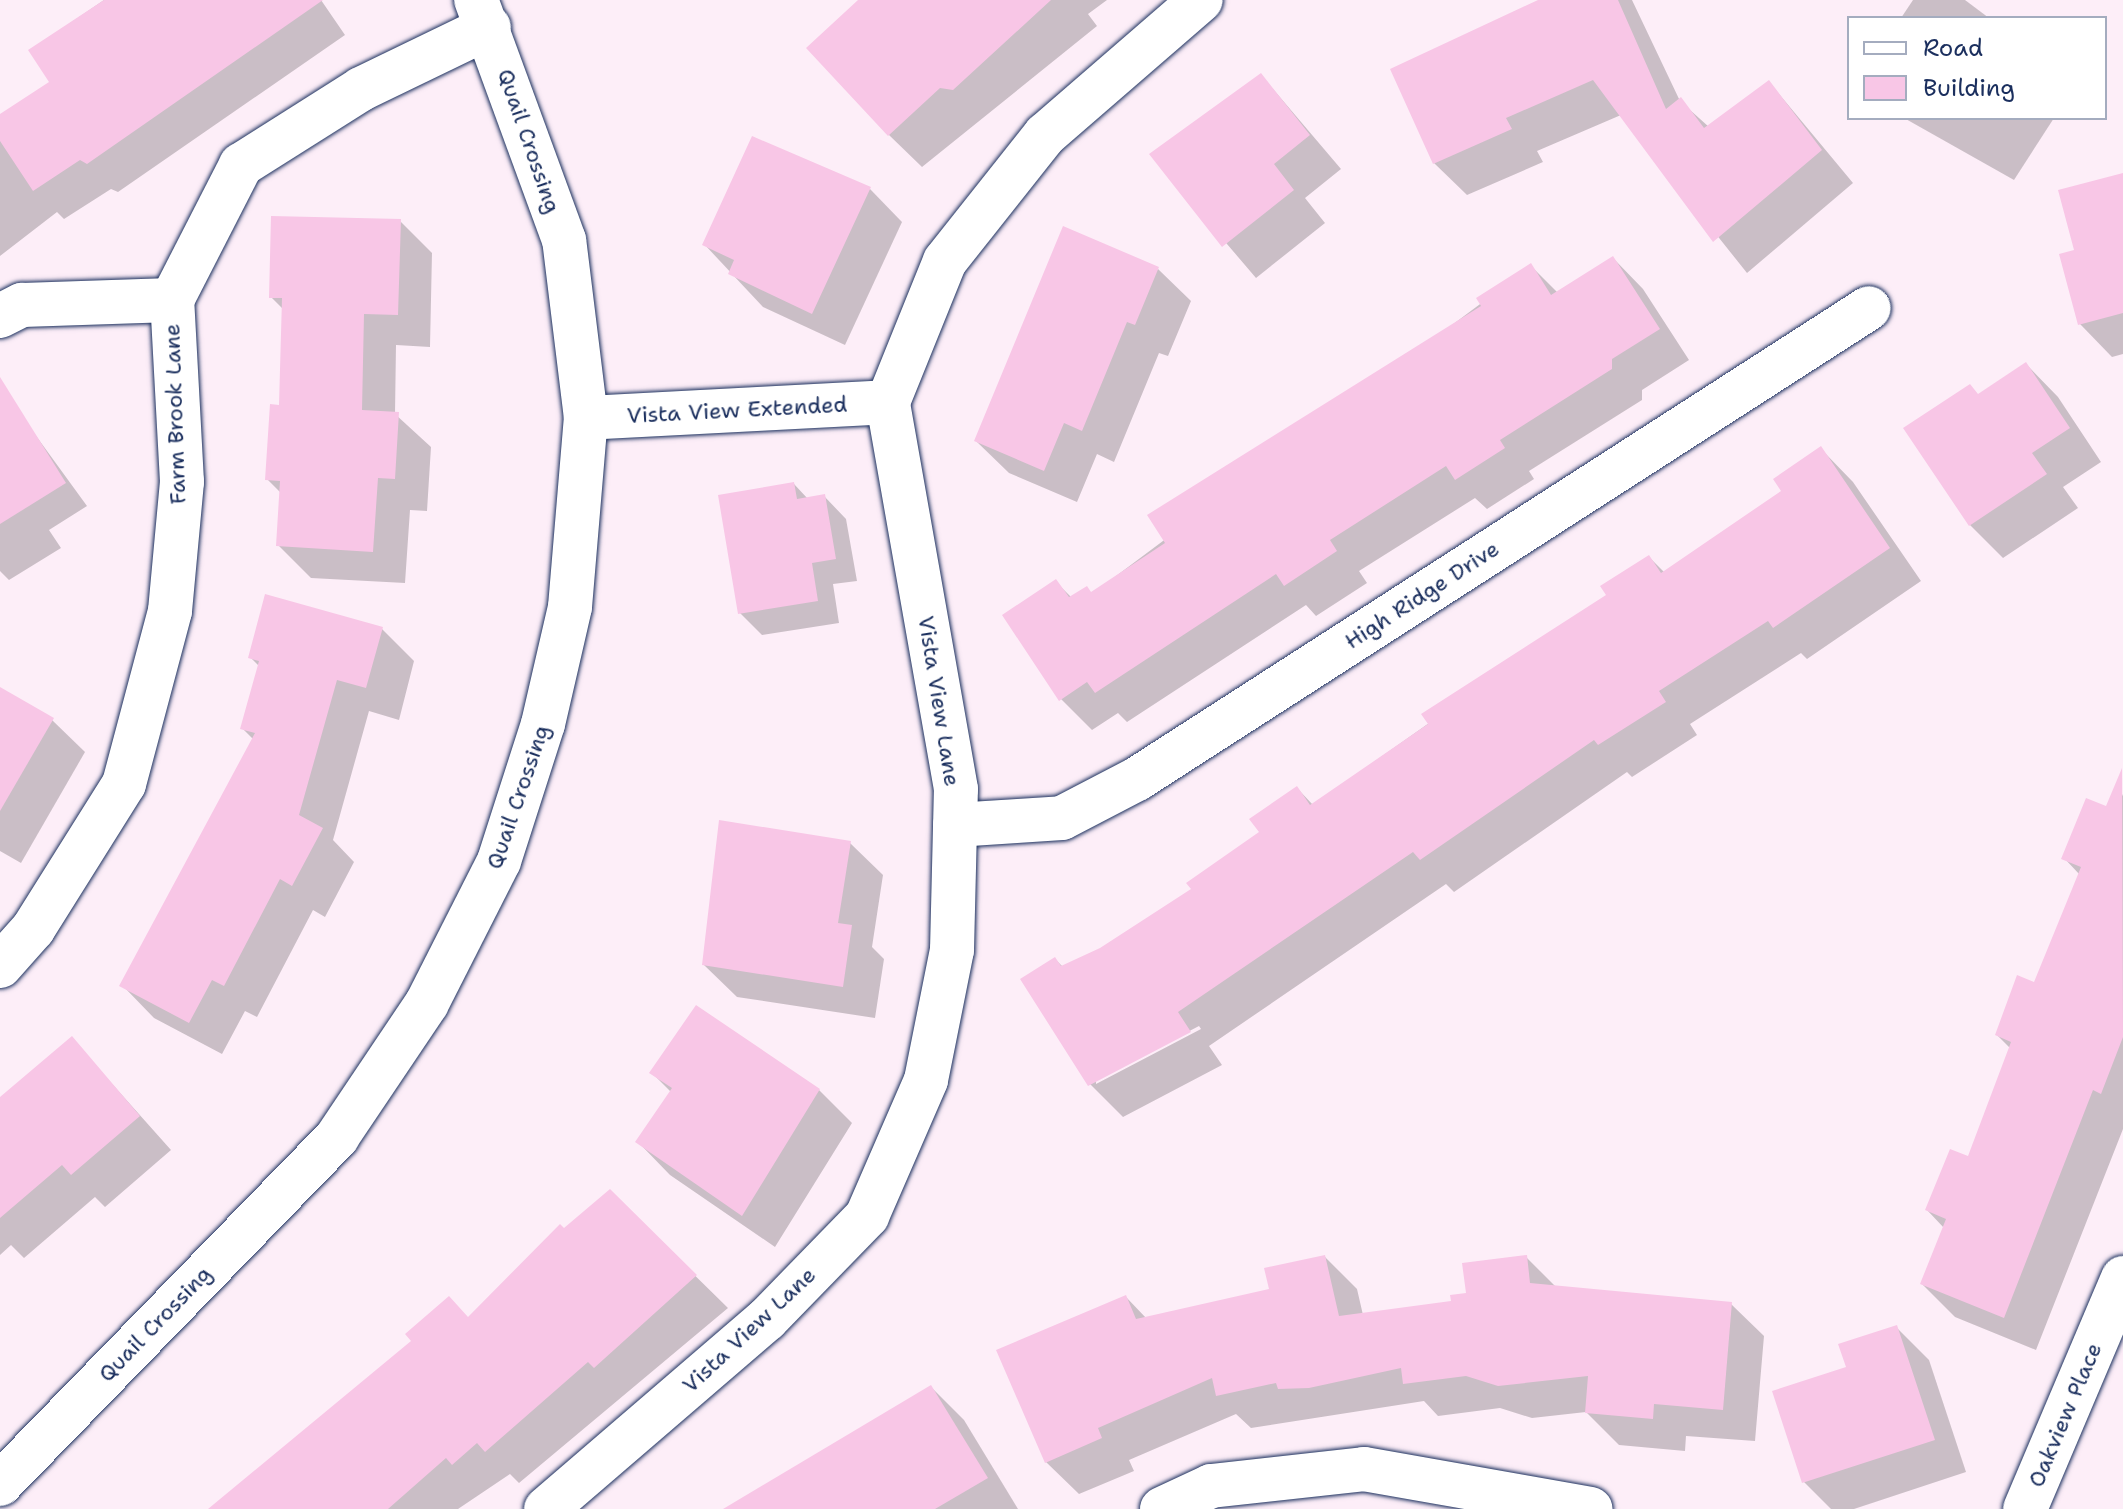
<!DOCTYPE html>
<style>
body{margin:0}
#map{position:relative;width:2123px;height:1509px;overflow:hidden;background:#fdeef8;font-family:"Shantell Sans",sans-serif}
div>[style]{position:absolute}
.shadow>*{inset:0;background:#0003}
.building>*{inset:0;background:#f8c6e6}
.roads{filter:drop-shadow(0 0 2px #1b2f5e) drop-shadow(0 0 2px #1b2f5e)}
.minor>*{height:44px;margin:-22px;padding:0 22px;transform-origin:22px;border-radius:22px;background:#fff}
span{translate:-50% -50%;white-space:nowrap;text-align:center;line-height:1.15;-webkit-text-stroke:7px #fff;paint-order:stroke}
.street-label{font-size:22px;color:#1b2f5e}
.legend{position:absolute;left:1847px;top:16px;width:260px;height:104px;box-sizing:border-box;background:#fff;border:2px solid #a4acbf;margin:0;padding:10px 14px;list-style:none;font-size:24px;color:#1b2f5e}
.legend li{display:flex;align-items:center;gap:16px;height:40px}
.legend b{width:40px;border:2px solid #a4acbf}
</style>
<div id="map">
<div class="shadow">
<div style="clip-path:polygon(104px 0,321px 0,345px 35px,118px 192px,111px 189px,64px 219px,57px 212px,0 256px,0 115px,52px 82px,31px 50px)"></div>
<div style="clip-path:polygon(862px 0,1107px 0,1088px 14px,1097px 26px,922px 167px,889px 135px)"></div>
<div style="clip-path:polygon(1546px 0,1632px 0,1680px 101px,1709px 127px,1769px 82px,1853px 183px,1747px 273px,1621px 115px,1537px 151px,1543px 162px,1467px 195px,1434px 163px)"></div>
<div style="clip-path:polygon(1913px 0,1965px 0,1989px 18px,1901px 18px)"></div>
<div style="clip-path:polygon(1261px 75px,1341px 169px,1305px 198px,1325px 223px,1256px 278px,1151px 155px)"></div>
<div style="clip-path:polygon(1904px 118px,2054px 118px,2014px 180px)"></div>
<div style="clip-path:polygon(2123px 175px,2123px 354px,2112px 357px,2080px 324px,2076px 251px)"></div>
<div style="clip-path:polygon(870px 189px,902px 222px,845px 345px,763px 307px,704px 244px)"></div>
<div style="clip-path:polygon(400px 221px,432px 253px,430px 347px,396px 345px,395px 414px,431px 447px,427px 511px,410px 510px,405px 583px,311px 578px,278px 545px,281px 493px,267px 479px,281px 407px,284px 310px,271px 297px)"></div>
<div style="clip-path:polygon(1613px 258px,1643px 289px,1689px 360px,1642px 390px,1642px 400px,1529px 471px,1534px 479px,1487px 509px,1475px 498px,1359px 571px,1367px 583px,1316px 616px,1306px 605px,1127px 722px,1118px 713px,1092px 730px,1061px 699px,1056px 582px,1072px 598px,1092px 594px,1531px 266px,1558px 293px)"></div>
<div style="clip-path:polygon(1158px 269px,1191px 301px,1168px 356px,1159px 353px,1114px 462px,1097px 454px,1077px 502px,1009px 473px,976px 441px)"></div>
<div style="clip-path:polygon(2026px 364px,2058px 397px,2101px 462px,2063px 487px,2078px 508px,2003px 558px,1970px 525px,1979px 395px)"></div>
<div style="clip-path:polygon(23px 418px,87px 506px,49px 530px,61px 548px,9px 580px,0 571px,0 432px)"></div>
<div style="clip-path:polygon(evenodd,1821px 449px,1853px 482px,1921px 581px,1807px 659px,1801px 653px,1690px 724px,1697px 735px,1632px 777px,1627px 772px,1454px 892px,1446px 884px,1209px 1046px,1222px 1065px,1123px 1117px,1090px 1084px,1055px 959px,1063px 967px,1101px 950px,1193px 890px,1261px 833px,1297px 788px,1313px 805px,1609px 596px,1649px 557px,1665px 573px,1784px 492px,1821px 449px,1199px 1026px,1201px 1029px,1096px 1084px,1096px 1080px,1199px 1026px)"></div>
<div style="clip-path:polygon(794px 484px,808px 499px,824px 496px,846px 519px,857px 581px,833px 584px,839px 623px,762px 635px,740px 613px)"></div>
<div style="clip-path:polygon(382px 629px,414px 661px,399px 720px,369px 711px,333px 840px,354px 862px,325px 917px,313px 910px,257px 1017px,245px 1011px,222px 1054px,154px 1018px,122px 985px,254px 740px,242px 728px,260px 667px,250px 657px)"></div>
<div style="clip-path:polygon(0 690px,52px 720px,85px 752px,21px 863px,0 851px)"></div>
<div style="clip-path:polygon(2123px 794px,2123px 1129px,2036px 1350px,1955px 1317px,1922px 1284px,1944px 1228px,1927px 1210px,1969px 1158px,2011px 1049px,1997px 1035px,2035px 984px,2080px 875px,2064px 858px,2115px 812px)"></div>
<div style="clip-path:polygon(850px 843px,883px 875px,872px 947px,884px 959px,875px 1018px,737px 997px,704px 965px)"></div>
<div style="clip-path:polygon(72px 1039px,171px 1150px,105px 1207px,95px 1197px,24px 1258px,11px 1245px,0 1255px,0 1100px)"></div>
<div style="clip-path:polygon(652px 1073px,819px 1090px,852px 1123px,775px 1247px,670px 1175px,638px 1142px,672px 1093px)"></div>
<div style="clip-path:polygon(610px 1192px,728px 1308px,519px 1483px,510px 1474px,458px 1509px,216px 1509px,469px 1318px)"></div>
<div style="clip-path:polygon(1325px 1257px,1357px 1289px,1363px 1315px,1453px 1303px,1526px 1257px,1556px 1287px,1731px 1304px,1764px 1336px,1755px 1441px,1686px 1436px,1685px 1451px,1619px 1445px,1586px 1412px,1532px 1418px,1500px 1408px,1438px 1416px,1424px 1401px,1251px 1428px,1236px 1414px,1129px 1460px,1134px 1471px,1079px 1494px,1046px 1462px,1126px 1297px,1147px 1319px,1272px 1291px)"></div>
<div style="clip-path:polygon(1896px 1327px,1929px 1360px,1966px 1472px,1854px 1509px,1831px 1509px,1804px 1482px,1849px 1369px)"></div>
<div style="clip-path:polygon(931px 1387px,964px 1420px,1018px 1509px,743px 1509px)"></div>
</div>
<div class="building">
<div style="clip-path:polygon(104px 0,323px 0,87px 164px,80px 160px,33px 191px,0 141px,0 114px,49px 82px,28px 50px)"></div>
<div style="clip-path:polygon(858px 0,1051px 0,953px 90px,940px 88px,888px 136px,806px 48px)"></div>
<div style="clip-path:polygon(1538px 0,1618px 0,1666px 109px,1681px 97px,1704px 128px,1769px 80px,1822px 150px,1713px 242px,1593px 80px,1506px 118px,1512px 129px,1433px 164px,1390px 69px)"></div>
<div style="clip-path:polygon(1261px 73px,1310px 135px,1274px 164px,1294px 190px,1222px 247px,1149px 154px)"></div>
<div style="clip-path:polygon(752px 136px,871px 187px,812px 314px,728px 274px,734px 260px,702px 245px)"></div>
<div style="clip-path:polygon(2123px 173px,2123px 313px,2078px 325px,2059px 254px,2074px 250px,2058px 190px)"></div>
<div style="clip-path:polygon(271px 216px,401px 219px,398px 315px,364px 314px,362px 410px,399px 412px,395px 479px,378px 478px,373px 552px,276px 546px,280px 481px,265px 480px,270px 404px,279px 405px,282px 298px,269px 298px)"></div>
<div style="clip-path:polygon(1063px 226px,1159px 267px,1135px 325px,1127px 322px,1082px 431px,1064px 423px,1044px 471px,974px 441px)"></div>
<div style="clip-path:polygon(1613px 256px,1660px 329px,1612px 359px,1612px 369px,1500px 440px,1505px 448px,1455px 480px,1446px 466px,1330px 540px,1337px 551px,1284px 586px,1276px 574px,1095px 693px,1087px 682px,1059px 701px,1002px 615px,1056px 579px,1069px 597px,1087px 586px,1091px 592px,1165px 543px,1147px 515px,1481px 306px,1476px 298px,1531px 263px,1551px 295px)"></div>
<div style="clip-path:polygon(2026px 362px,2070px 428px,2032px 453px,2047px 474px,1969px 526px,1903px 428px,1970px 384px,1978px 394px)"></div>
<div style="clip-path:polygon(0 377px,66px 483px,0 524px)"></div>
<div style="clip-path:polygon(1821px 446px,1890px 548px,1773px 628px,1768px 621px,1659px 691px,1666px 702px,1598px 745px,1594px 740px,1420px 860px,1413px 852px,1178px 1012px,1191px 1032px,1088px 1086px,1020px 979px,1055px 957px,1061px 966px,1100px 948px,1191px 889px,1186px 883px,1259px 832px,1249px 819px,1297px 786px,1310px 805px,1428px 724px,1421px 714px,1606px 595px,1600px 586px,1649px 555px,1661px 573px,1781px 491px,1773px 479px)"></div>
<div style="clip-path:polygon(794px 482px,797px 499px,825px 494px,836px 559px,812px 563px,818px 601px,738px 614px,718px 495px)"></div>
<div style="clip-path:polygon(265px 594px,383px 627px,366px 688px,337px 680px,299px 815px,323px 828px,292px 886px,280px 879px,224px 986px,212px 980px,189px 1023px,119px 986px,255px 733px,240px 729px,259px 661px,248px 658px)"></div>
<div style="clip-path:polygon(0 687px,54px 718px,0 811px)"></div>
<div style="clip-path:polygon(2122px 768px,2123px 1037px,2101px 1094px,2093px 1090px,2004px 1318px,1920px 1284px,1946px 1219px,1925px 1210px,1950px 1149px,1968px 1156px,2011px 1042px,1995px 1035px,2017px 975px,2034px 982px,2081px 867px,2061px 859px,2086px 798px,2106px 806px)"></div>
<div style="clip-path:polygon(719px 820px,851px 841px,838px 923px,852px 925px,843px 987px,702px 965px)"></div>
<div style="clip-path:polygon(696px 1005px,820px 1089px,742px 1216px,635px 1142px,672px 1088px,649px 1073px)"></div>
<div style="clip-path:polygon(72px 1036px,140px 1116px,71px 1175px,62px 1165px,0 1218px,0 1097px)"></div>
<div style="clip-path:polygon(610px 1189px,697px 1275px,594px 1368px,588px 1362px,485px 1452px,477px 1443px,452px 1465px,446px 1458px,388px 1509px,208px 1509px,411px 1341px,405px 1334px,449px 1296px,468px 1317px,560px 1224px,564px 1228px)"></div>
<div style="clip-path:polygon(1325px 1255px,1339px 1316px,1451px 1301px,1450px 1295px,1466px 1293px,1462px 1263px,1527px 1255px,1530px 1283px,1732px 1302px,1723px 1410px,1654px 1404px,1653px 1419px,1585px 1413px,1588px 1376px,1498px 1386px,1466px 1376px,1403px 1384px,1401px 1368px,1309px 1388px,1278px 1389px,1276px 1383px,1216px 1396px,1212px 1378px,1098px 1428px,1102px 1438px,1045px 1463px,996px 1350px,1126px 1295px,1136px 1319px,1269px 1289px,1264px 1268px)"></div>
<div style="clip-path:polygon(1897px 1325px,1935px 1440px,1802px 1483px,1772px 1391px,1846px 1367px,1838px 1344px)"></div>
<div style="clip-path:polygon(931px 1385px,988px 1478px,935px 1509px,723px 1509px)"></div>
</div>
<div class="roads">
<div class="minor">
<div style="left:0;top:316px;width:25px;rotate:-27deg"></div>
<div style="left:22px;top:305px;width:150px;rotate:-1.9deg"></div>
<div style="left:586px;top:418px;width:302px;rotate:-3deg"></div>
<div style="left:955px;top:825px;width:107px;rotate:-3.7deg"></div>
<div style="left:1062px;top:818px;width:85px;rotate:-27.5deg"></div>
<div style="left:1137px;top:779px;width:870px;rotate:-32.76deg"></div>
<div style="left:0;top:966px;width:50px;rotate:-48.3deg"></div>
<div style="left:33px;top:929px;width:171px;rotate:-57.9deg"></div>
<div style="left:124px;top:784px;width:179px;rotate:-75.1deg"></div>
<div style="left:170px;top:611px;width:130px;rotate:-84.7deg"></div>
<div style="left:182px;top:482px;width:182px;rotate:-93.1deg"></div>
<div style="left:172px;top:300px;width:152px;rotate:-62.9deg"></div>
<div style="left:241px;top:165px;width:142px;rotate:-32.3deg"></div>
<div style="left:361px;top:89px;width:142px;rotate:-25.8deg"></div>
<div style="left:0;top:1484px;width:484px;rotate:-45.8deg"></div>
<div style="left:337px;top:1137px;width:161px;rotate:-56.1deg"></div>
<div style="left:427px;top:1003px;width:159px;rotate:-63.1deg"></div>
<div style="left:499px;top:861px;width:144px;rotate:-72.2deg"></div>
<div style="left:543px;top:724px;width:120px;rotate:-77deg"></div>
<div style="left:570px;top:607px;width:190px;rotate:-85.2deg"></div>
<div style="left:586px;top:418px;width:179px;rotate:-97deg"></div>
<div style="left:564px;top:240px;width:256px;rotate:-110.1deg"></div>
<div style="left:546px;top:1509px;width:291px;rotate:-40.7deg"></div>
<div style="left:767px;top:1319px;width:144px;rotate:-45.8deg"></div>
<div style="left:867px;top:1216px;width:148px;rotate:-66.5deg"></div>
<div style="left:926px;top:1080px;width:133px;rotate:-78.7deg"></div>
<div style="left:952px;top:950px;width:161px;rotate:-88.6deg"></div>
<div style="left:956px;top:789px;width:393px;rotate:-100deg"></div>
<div style="left:888px;top:402px;width:152px;rotate:-68deg"></div>
<div style="left:945px;top:261px;width:161px;rotate:-51.6deg"></div>
<div style="left:1045px;top:135px;width:206px;rotate:-40.9deg"></div>
<div style="left:1162px;top:1509px;width:54px;rotate:-25.1deg"></div>
<div style="left:1211px;top:1486px;width:154px;rotate:-6.3deg"></div>
<div style="left:1364px;top:1469px;width:230px;rotate:10deg"></div>
<div style="left:2025px;top:1509px;width:251px;rotate:-67deg"></div>
</div>
</div>
<div class="street-label">
<span style="left:529px;top:141px;rotate:71deg">Quail Crossing</span>
<span style="left:737px;top:410px;rotate:-3deg">Vista View Extended</span>
<span style="left:175px;top:414px;rotate:-92deg">Farm Brook Lane</span>
<span style="left:1422px;top:595px;rotate:-33deg">High Ridge Drive</span>
<span style="left:939px;top:701px;rotate:81deg">Vista View Lane</span>
<span style="left:518px;top:797px;rotate:-71deg">Quail Crossing</span>
<span style="left:155px;top:1324px;rotate:-46deg">Quail Crossing</span>
<span style="left:749px;top:1330px;rotate:-43deg">Vista View Lane</span>
<span style="left:2065px;top:1415px;rotate:-67deg">Oakview Place</span>
</div>
<ul class="legend">
<li><b style="height:10px;background:#fff"></b>Road</li>
<li><b style="height:22px;background:#f8c6e6"></b>Building</li>
</ul>
</div>
